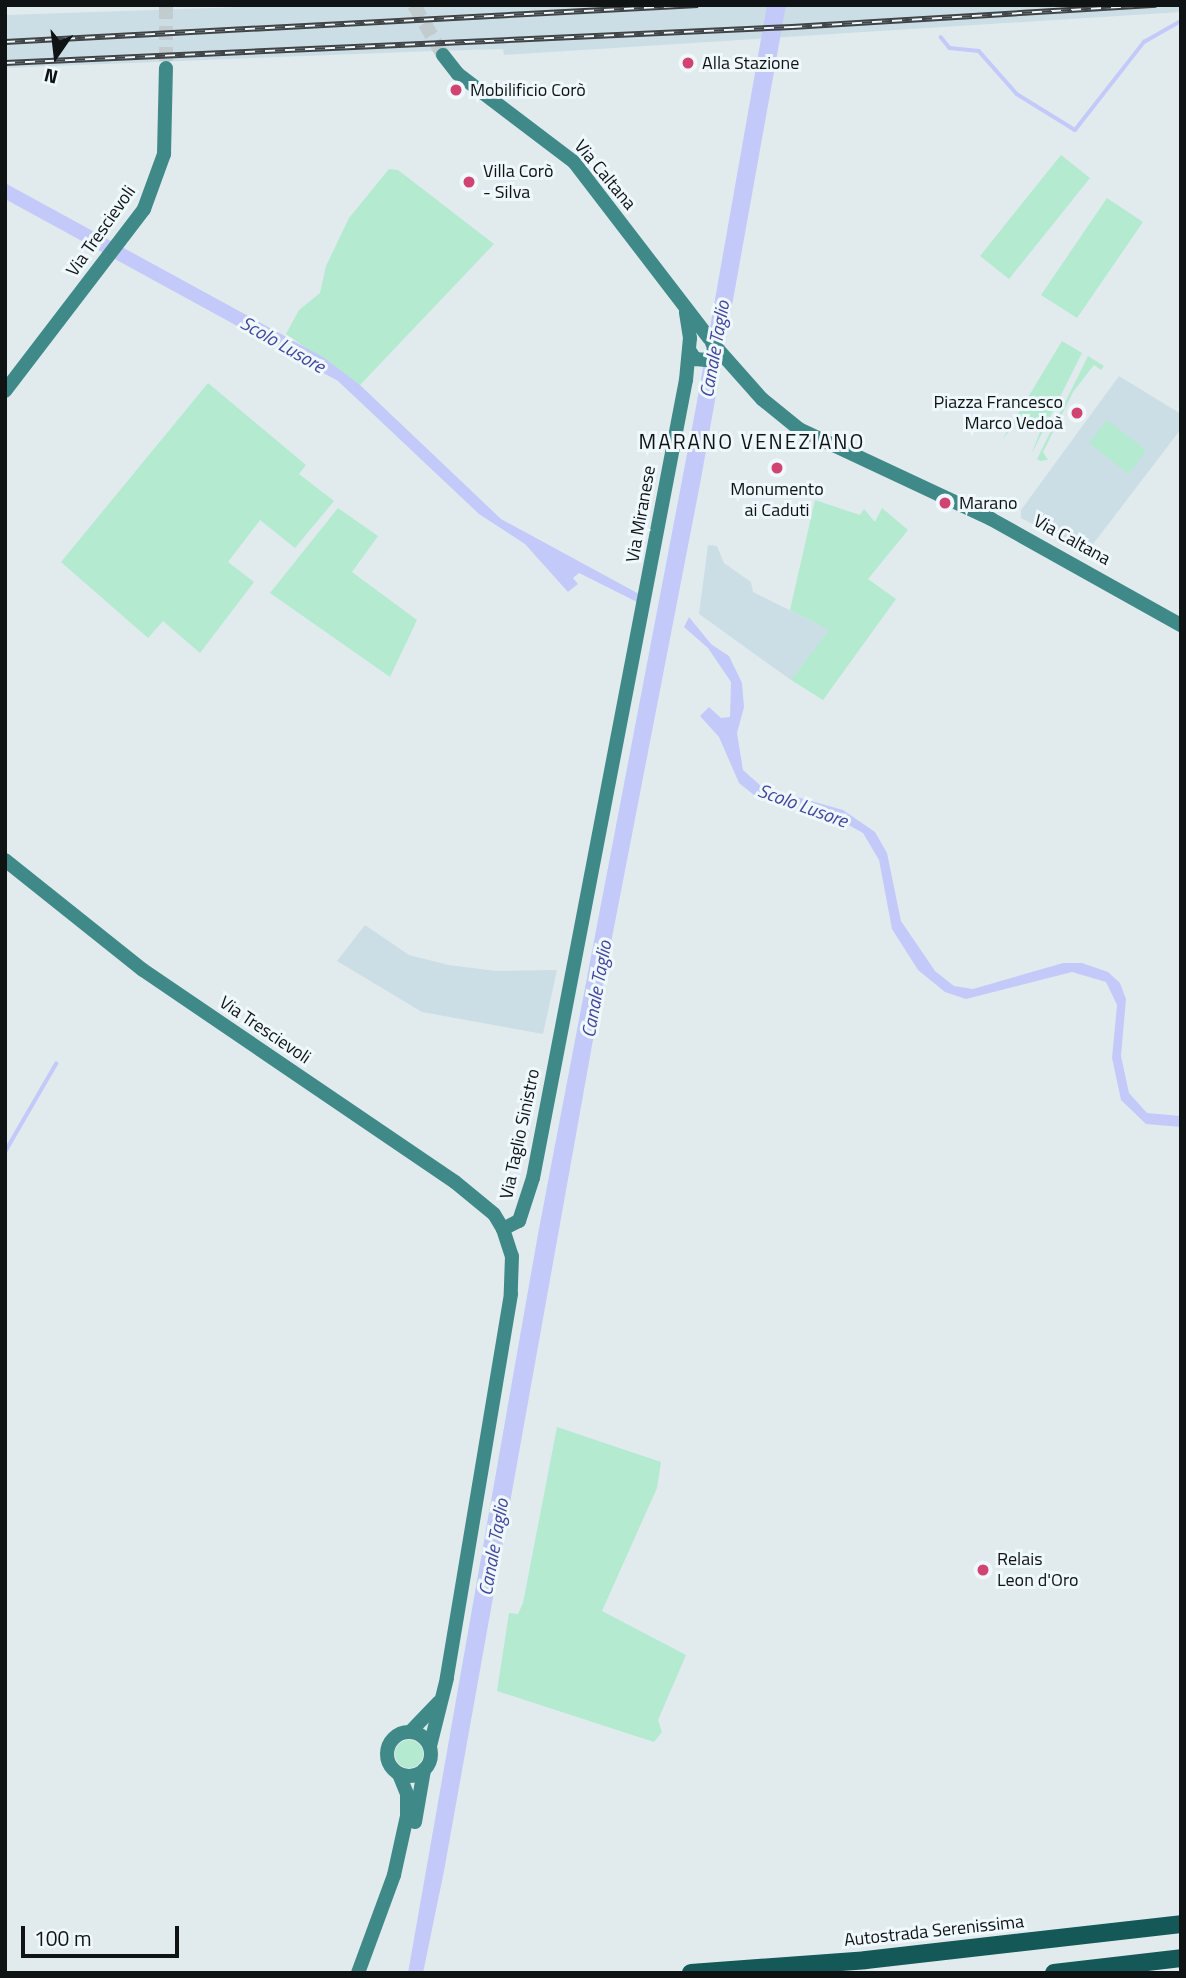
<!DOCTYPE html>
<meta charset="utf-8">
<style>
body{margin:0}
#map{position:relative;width:1186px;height:1978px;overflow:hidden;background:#e1ebee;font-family:"Titillium Web",sans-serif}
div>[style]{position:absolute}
.built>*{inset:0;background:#ccdee5}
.green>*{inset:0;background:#b3ead0}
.round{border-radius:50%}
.water>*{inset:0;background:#c3caf9}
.stream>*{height:3.5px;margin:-1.75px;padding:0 1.75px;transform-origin:1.75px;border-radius:1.75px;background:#c3caf9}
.secondary-tunnel>*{height:14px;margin-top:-7px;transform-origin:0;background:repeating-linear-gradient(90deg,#c2cbcd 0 14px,transparent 0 21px)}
.secondary>*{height:14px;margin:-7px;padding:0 7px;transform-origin:7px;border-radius:7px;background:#3f8a88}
.secondary>.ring{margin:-7px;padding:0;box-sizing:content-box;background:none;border:14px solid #3f8a88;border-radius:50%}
.highway>*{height:18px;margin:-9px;padding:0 9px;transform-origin:9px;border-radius:9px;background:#145957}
.rail>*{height:6px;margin-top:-3px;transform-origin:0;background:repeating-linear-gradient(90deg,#eff8fc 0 10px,#404446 0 20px);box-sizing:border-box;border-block:2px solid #404446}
.dots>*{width:19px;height:19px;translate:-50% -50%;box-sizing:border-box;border:4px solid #eff8fc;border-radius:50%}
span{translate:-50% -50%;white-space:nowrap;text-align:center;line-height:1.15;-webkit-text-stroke:6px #eff8fc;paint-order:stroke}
.poi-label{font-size:18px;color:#101314}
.left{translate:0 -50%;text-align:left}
.right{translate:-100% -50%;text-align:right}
.street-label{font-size:18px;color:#101314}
.water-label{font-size:19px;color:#44459d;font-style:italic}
.quarter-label{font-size:21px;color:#101314;letter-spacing:2px}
.frame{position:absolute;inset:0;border:7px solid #101314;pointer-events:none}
.north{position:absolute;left:21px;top:21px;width:70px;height:70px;-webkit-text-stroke:5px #eff8fc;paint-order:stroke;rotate:194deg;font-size:19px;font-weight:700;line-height:28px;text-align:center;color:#101314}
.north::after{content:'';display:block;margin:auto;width:24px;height:32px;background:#101314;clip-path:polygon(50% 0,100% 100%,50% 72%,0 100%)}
.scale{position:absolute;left:21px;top:1926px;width:158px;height:32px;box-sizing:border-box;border:4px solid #101314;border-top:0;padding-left:9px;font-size:21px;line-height:24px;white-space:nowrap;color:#101314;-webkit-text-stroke:5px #eff8fc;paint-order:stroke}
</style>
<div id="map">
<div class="built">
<div style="clip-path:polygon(303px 5px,1181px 5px,1181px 12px,504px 55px,503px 49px,433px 51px,5px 68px,5px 15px)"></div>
<div style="clip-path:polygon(1119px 376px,1181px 414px,1181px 429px,1087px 552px,1021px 518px,1021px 510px)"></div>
<div style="clip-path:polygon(708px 545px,717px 546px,724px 563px,751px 582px,753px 592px,830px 630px,791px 680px,699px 614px)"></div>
<div style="clip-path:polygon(365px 925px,409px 955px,449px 965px,496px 971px,557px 970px,543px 1034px,422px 1012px,337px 961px)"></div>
</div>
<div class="green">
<div style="clip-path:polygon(1061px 155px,1090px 178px,1009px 279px,980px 256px)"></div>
<div style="clip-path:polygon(389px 169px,398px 170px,494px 244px,360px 385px,286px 334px,299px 310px,320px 293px,326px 266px,349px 218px)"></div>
<div style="clip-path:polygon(1107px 198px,1143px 222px,1077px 318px,1041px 295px)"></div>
<div style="clip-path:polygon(1062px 341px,1082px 353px,1031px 455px,1040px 432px,1033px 419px,1017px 421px,1002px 440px)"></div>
<div style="clip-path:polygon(1088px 356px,1104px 366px,1101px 370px,1094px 365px,1073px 392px,1043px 452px,1048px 460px,1040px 461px,1037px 459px)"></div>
<div style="clip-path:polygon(208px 383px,306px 465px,299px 474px,334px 501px,295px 548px,260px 520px,228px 562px,254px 582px,200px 653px,163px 621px,148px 638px,61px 562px)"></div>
<div style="clip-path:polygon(1107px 420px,1146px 450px,1129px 474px,1089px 443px)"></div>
<div style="clip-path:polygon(815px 500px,860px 515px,864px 509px,875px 522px,882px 508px,908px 530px,868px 579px,896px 599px,823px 700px,791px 680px,829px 630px,790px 610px)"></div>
<div style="clip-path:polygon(338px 508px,378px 536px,352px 572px,417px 620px,390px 677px,270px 593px)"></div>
<div style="clip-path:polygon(557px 1427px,661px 1462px,657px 1488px,602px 1611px,686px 1655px,658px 1720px,662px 1732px,654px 1742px,497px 1691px,509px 1613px,518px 1614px,523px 1603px)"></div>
<div class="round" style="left:395px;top:1740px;width:28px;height:28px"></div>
</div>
<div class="water">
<div style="clip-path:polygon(767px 5px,786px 5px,700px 484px,603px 984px,444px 1871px,423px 1973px,408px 1973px,538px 1234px,696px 407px)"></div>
<div style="clip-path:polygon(5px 183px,323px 357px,360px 385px,501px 519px,639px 594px,637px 602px,579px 573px,573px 578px,578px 584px,568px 592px,525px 544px,479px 514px,338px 381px,5px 199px)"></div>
<div style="clip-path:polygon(689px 617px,711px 644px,729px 656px,742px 683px,744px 707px,737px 733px,743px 770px,762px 787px,843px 810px,875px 832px,887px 853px,901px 921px,935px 971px,954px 986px,973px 989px,1063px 963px,1082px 963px,1108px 972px,1120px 983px,1126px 999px,1121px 1056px,1129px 1093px,1147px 1113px,1181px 1116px,1181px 1127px,1146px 1124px,1121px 1100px,1112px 1058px,1117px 1005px,1106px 982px,1072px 972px,966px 999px,945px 992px,918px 970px,892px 929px,879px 860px,863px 833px,838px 819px,759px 799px,739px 783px,719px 737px,700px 716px,709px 707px,721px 718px,730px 717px,731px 682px,708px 648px,684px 627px)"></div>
</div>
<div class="stream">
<div style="left:941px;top:37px;width:14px;rotate:51deg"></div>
<div style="left:950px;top:48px;width:29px;rotate:6deg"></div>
<div style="left:979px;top:51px;width:57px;rotate:48.5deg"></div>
<div style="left:1017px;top:94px;width:68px;rotate:31.8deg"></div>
<div style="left:1075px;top:130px;width:112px;rotate:-51.9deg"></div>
<div style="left:1144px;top:42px;width:43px;rotate:-29.6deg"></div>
<div style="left:5px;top:1152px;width:102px;rotate:-59.9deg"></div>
</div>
<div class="secondary-tunnel">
<div style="left:166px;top:5px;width:63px;rotate:90deg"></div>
<div style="left:414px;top:5px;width:58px;rotate:59.9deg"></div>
</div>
<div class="secondary">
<div style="left:443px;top:55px;width:24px;rotate:52deg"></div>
<div style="left:458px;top:74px;width:146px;rotate:37.2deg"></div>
<div style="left:574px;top:162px;width:222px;rotate:52.5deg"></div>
<div style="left:714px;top:345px;width:72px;rotate:48.4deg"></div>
<div style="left:762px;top:399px;width:48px;rotate:39deg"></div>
<div style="left:799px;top:429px;width:212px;rotate:25.1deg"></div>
<div style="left:991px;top:519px;width:218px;rotate:29.2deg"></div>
<div style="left:689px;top:350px;width:11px;rotate:56deg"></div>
<div style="left:695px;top:359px;width:11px;rotate:5deg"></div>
<div style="left:706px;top:360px;width:13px;rotate:-48deg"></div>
<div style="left:715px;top:350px;width:11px;rotate:-112deg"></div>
<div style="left:5px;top:391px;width:229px;rotate:-52.6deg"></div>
<div style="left:144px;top:209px;width:59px;rotate:-70deg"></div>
<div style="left:164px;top:154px;width:86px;rotate:-88.7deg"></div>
<div style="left:5px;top:860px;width:176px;rotate:38.6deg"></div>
<div style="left:143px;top:970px;width:377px;rotate:34.2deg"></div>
<div style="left:455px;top:1182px;width:50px;rotate:39.4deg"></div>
<div style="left:494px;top:1214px;width:17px;rotate:59deg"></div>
<div style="left:503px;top:1229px;width:28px;rotate:72deg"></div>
<div style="left:512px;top:1256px;width:38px;rotate:92deg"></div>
<div style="left:511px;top:1294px;width:389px;rotate:99.5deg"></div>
<div style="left:447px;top:1678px;width:70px;rotate:104deg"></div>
<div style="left:503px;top:1229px;width:18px;rotate:-27deg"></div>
<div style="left:519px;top:1221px;width:45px;rotate:-72deg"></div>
<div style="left:533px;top:1178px;width:813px;rotate:-79.15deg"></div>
<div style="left:686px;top:380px;width:42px;rotate:-84.6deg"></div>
<div style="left:690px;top:338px;width:26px;rotate:-99deg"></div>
<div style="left:411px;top:1731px;width:40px;rotate:-46deg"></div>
<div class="ring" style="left:387px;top:1732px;width:30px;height:30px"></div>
<div style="left:415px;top:1822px;width:53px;rotate:-80.2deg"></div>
<div style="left:358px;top:1973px;width:104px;rotate:-69.8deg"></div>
<div style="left:394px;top:1875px;width:60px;rotate:-77.6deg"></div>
<div style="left:407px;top:1816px;width:22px;rotate:-90deg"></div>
<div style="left:407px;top:1794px;width:22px;rotate:-112deg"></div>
</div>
<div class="highway">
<div style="left:691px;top:1973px;width:175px;rotate:-4.2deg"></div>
<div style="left:866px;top:1960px;width:317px;rotate:-6.5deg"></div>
<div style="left:1054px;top:1973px;width:128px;rotate:-6.7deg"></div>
</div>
<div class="rail">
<div style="left:5px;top:42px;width:694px;rotate:-3.06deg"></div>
<div style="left:5px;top:63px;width:788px;rotate:-2.62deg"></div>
<div style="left:792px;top:27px;width:365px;rotate:-3.5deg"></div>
</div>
<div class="dots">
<div style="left:688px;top:63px;background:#d14472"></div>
<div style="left:456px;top:90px;background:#d14472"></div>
<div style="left:469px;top:182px;background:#d14472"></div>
<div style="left:1077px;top:413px;background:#d14472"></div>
<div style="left:777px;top:468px;background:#d14472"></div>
<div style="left:945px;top:503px;background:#d14472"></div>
<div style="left:983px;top:1570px;background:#d14472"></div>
</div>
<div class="poi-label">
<span class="left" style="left:702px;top:63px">Alla Stazione</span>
<span class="left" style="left:470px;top:90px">Mobilificio Corò</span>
<span class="left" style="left:483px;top:182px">Villa Corò<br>- Silva</span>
<span class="right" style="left:1063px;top:413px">Piazza Francesco<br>Marco Vedoà</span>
<span style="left:777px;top:500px">Monumento<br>ai Caduti</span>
<span class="left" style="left:959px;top:503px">Marano</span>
<span class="left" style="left:997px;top:1570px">Relais<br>Leon d'Oro</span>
</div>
<div class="street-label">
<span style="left:605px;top:175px;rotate:50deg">Via Caltana</span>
<span style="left:101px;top:231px;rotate:-55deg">Via Trescievoli</span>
<span style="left:641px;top:514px;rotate:-80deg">Via Miranese</span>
<span style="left:1072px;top:540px;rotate:29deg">Via Caltana</span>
<span style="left:265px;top:1030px;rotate:34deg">Via Trescievoli</span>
<span style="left:520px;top:1134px;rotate:-78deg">Via Taglio Sinistro</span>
<span style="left:934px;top:1931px;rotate:-6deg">Autostrada Serenissima</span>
</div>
<div class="water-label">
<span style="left:283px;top:344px;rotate:30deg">Scolo Lusore</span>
<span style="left:714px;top:349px;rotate:-80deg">Canale Taglio</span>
<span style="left:803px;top:805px;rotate:20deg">Scolo Lusore</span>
<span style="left:596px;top:989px;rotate:-80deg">Canale Taglio</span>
<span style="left:493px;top:1547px;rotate:-80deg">Canale Taglio</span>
</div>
<div class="quarter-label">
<span style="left:752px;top:441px">MARANO VENEZIANO</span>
</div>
<div class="frame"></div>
<div class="north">N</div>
<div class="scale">100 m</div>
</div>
